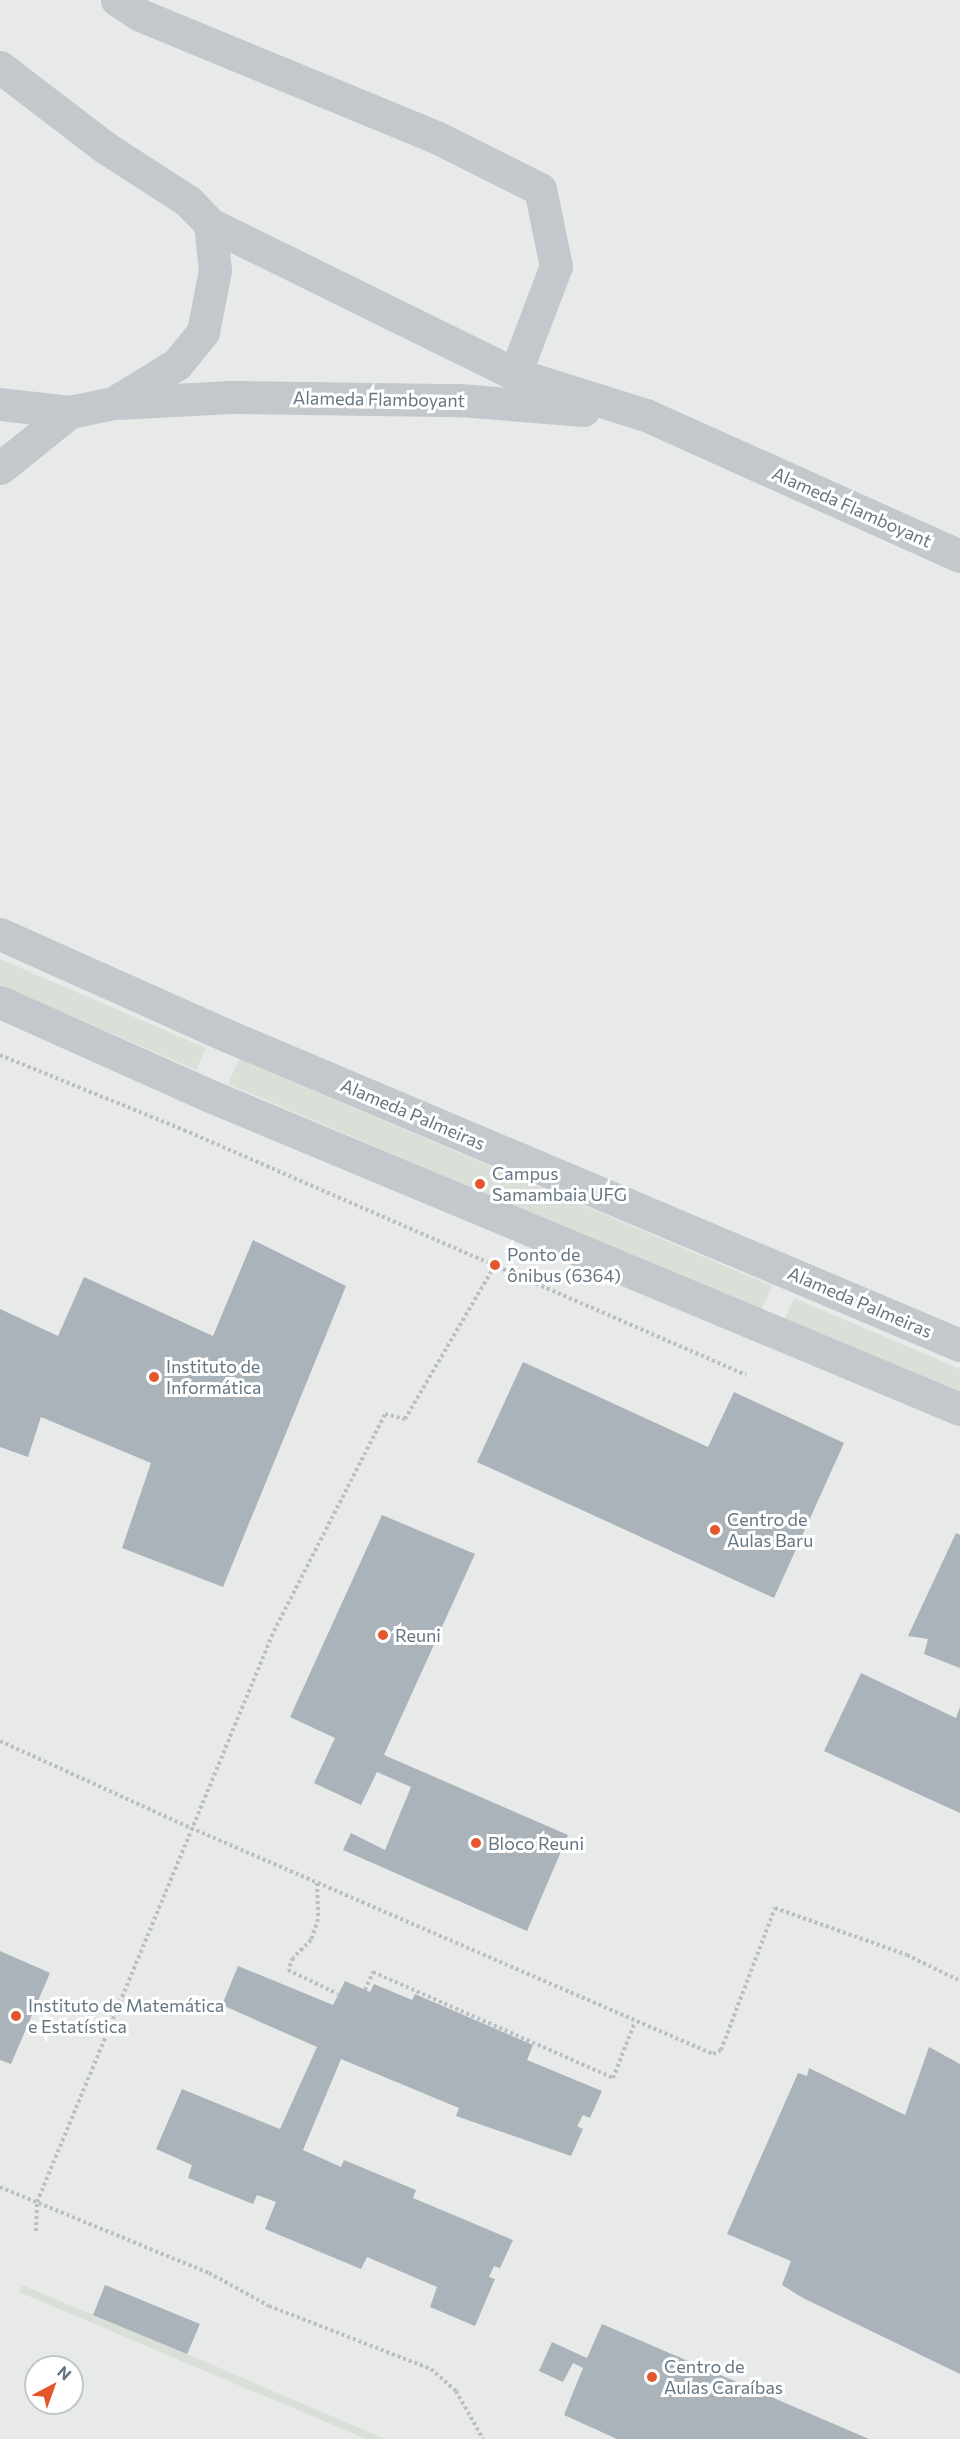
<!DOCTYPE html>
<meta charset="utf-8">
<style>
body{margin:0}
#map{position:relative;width:960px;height:2439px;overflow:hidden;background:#fafaf8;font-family:Commissioner,sans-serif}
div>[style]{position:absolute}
.built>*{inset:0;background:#e8e9e9}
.green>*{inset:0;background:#dadfd7}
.building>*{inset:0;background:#aab3b9}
.path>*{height:4px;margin-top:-2px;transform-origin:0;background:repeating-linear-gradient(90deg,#bbbfc2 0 3px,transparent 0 6px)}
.minor>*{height:33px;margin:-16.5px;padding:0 16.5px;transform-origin:16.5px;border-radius:16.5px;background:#c3c8cc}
.dots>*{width:16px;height:16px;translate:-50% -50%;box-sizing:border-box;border:3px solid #fff;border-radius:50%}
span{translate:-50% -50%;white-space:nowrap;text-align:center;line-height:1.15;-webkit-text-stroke:6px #fff;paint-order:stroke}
.street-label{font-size:18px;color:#657683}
.poi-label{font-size:18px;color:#657683}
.left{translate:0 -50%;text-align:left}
.north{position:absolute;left:24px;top:2355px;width:60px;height:60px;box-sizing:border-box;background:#fff;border:2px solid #c1c8cd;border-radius:50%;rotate:41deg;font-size:16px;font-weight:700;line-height:24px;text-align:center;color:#657683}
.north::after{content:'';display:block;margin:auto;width:21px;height:27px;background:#e4572e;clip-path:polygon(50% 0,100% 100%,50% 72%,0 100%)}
</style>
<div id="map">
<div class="built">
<div style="clip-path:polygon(evenodd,0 0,960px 0,960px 2439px,0 2439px,0 0,36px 2367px,72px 2367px,72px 2403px,36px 2403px,36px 2367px)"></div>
</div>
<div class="green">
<div style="clip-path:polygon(0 959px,206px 1048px,196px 1070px,0 985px)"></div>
<div style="clip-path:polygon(239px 1059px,772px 1286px,761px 1311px,228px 1084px)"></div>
<div style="clip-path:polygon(794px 1298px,960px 1369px,960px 1396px,784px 1321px)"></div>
<div style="clip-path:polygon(22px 2285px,187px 2354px,385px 2439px,366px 2439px,19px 2292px)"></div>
</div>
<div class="building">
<div style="clip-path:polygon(253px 1240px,346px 1286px,223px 1587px,122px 1548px,151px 1463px,41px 1417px,28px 1457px,0 1447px,0 1309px,58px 1336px,84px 1277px,213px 1336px)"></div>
<div style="clip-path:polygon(523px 1362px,708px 1447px,734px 1392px,844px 1443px,774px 1598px,477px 1462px)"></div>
<div style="clip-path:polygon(382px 1515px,475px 1554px,384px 1755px,568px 1835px,527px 1931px,343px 1850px,351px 1833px,385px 1850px,411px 1787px,377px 1772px,361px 1805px,314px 1783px,335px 1738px,290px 1717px)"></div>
<div style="clip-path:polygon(956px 1533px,960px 1535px,960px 1668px,924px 1654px,928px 1639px,908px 1636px)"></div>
<div style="clip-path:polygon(861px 1673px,956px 1718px,960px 1707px,960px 1813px,824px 1751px)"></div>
<div style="clip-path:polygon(0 1951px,50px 1973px,11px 2064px,0 2060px)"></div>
<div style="clip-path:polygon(238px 1966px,333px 2005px,345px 1981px,370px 1992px,374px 1984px,412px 2000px,415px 1994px,533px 2045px,527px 2060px,602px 2091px,590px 2118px,583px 2115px,577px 2126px,583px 2129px,571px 2156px,456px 2116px,459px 2108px,341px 2059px,303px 2150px,341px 2167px,344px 2160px,416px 2190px,413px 2198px,513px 2240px,500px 2268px,494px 2266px,489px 2277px,495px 2279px,475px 2326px,430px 2307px,437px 2287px,367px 2257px,361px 2269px,265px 2229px,276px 2202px,257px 2195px,253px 2204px,188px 2178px,192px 2165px,156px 2149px,182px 2089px,280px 2129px,317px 2047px,222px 2005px)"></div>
<div style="clip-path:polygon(929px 2047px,960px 2064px,960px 2374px,803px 2298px,782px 2285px,791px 2261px,727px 2234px,798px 2073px,807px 2076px,809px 2068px,905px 2115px)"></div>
<div style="clip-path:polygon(105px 2285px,200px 2324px,187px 2354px,93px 2315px)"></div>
<div style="clip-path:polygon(602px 2324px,869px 2439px,617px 2439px,564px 2415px,583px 2368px,573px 2363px,563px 2382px,539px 2371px,552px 2342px,587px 2358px)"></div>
</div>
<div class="path">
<div style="left:0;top:1055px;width:199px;rotate:22.2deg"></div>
<div style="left:184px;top:1130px;width:613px;rotate:23.55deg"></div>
<div style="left:0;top:1741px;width:210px;rotate:24.5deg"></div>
<div style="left:191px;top:1828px;width:569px;rotate:23.41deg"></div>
<div style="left:713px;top:2054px;width:9px;rotate:-27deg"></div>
<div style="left:721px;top:2050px;width:152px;rotate:-69.2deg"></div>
<div style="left:775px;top:1908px;width:140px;rotate:19.6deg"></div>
<div style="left:907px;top:1955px;width:59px;rotate:26.1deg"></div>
<div style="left:317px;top:1883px;width:36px;rotate:88deg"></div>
<div style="left:318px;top:1919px;width:22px;rotate:108deg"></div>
<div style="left:311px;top:1940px;width:25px;rotate:135deg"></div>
<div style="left:293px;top:1958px;width:13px;rotate:113deg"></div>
<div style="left:288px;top:1970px;width:55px;rotate:25.6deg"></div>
<div style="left:365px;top:1990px;width:20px;rotate:-66deg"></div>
<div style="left:373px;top:1972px;width:262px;rotate:23.8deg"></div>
<div style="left:613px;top:2078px;width:60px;rotate:-68.6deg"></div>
<div style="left:0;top:2187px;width:226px;rotate:22.4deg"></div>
<div style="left:209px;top:2273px;width:68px;rotate:28.8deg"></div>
<div style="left:269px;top:2306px;width:174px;rotate:21.3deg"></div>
<div style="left:431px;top:2369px;width:33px;rotate:41deg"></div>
<div style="left:456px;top:2391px;width:55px;rotate:60.6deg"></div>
<div style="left:36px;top:2231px;width:29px;rotate:-88deg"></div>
<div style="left:37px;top:2202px;width:618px;rotate:-67.46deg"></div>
<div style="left:274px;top:1631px;width:244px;rotate:-62.9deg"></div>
<div style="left:385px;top:1414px;width:21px;rotate:14deg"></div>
<div style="left:405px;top:1419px;width:178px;rotate:-59.7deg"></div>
</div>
<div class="minor">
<div style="left:117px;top:0;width:27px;rotate:33deg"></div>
<div style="left:140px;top:15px;width:320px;rotate:22.4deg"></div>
<div style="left:436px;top:137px;width:116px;rotate:26.6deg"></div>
<div style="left:540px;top:189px;width:79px;rotate:78.3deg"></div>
<div style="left:556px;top:266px;width:116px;rotate:110.8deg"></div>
<div style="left:0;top:67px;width:133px;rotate:37.4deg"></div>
<div style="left:106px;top:148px;width:98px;rotate:32.9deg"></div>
<div style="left:188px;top:201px;width:32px;rotate:46deg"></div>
<div style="left:210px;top:224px;width:46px;rotate:83.8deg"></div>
<div style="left:215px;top:270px;width:63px;rotate:101deg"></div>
<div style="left:203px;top:332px;width:41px;rotate:129.1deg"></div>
<div style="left:177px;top:364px;width:21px;rotate:149deg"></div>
<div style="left:159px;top:375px;width:54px;rotate:148.7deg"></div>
<div style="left:113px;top:403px;width:44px;rotate:168.2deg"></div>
<div style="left:70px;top:412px;width:70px;rotate:-173.5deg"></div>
<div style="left:210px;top:224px;width:340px;rotate:26.2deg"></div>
<div style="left:515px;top:374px;width:137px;rotate:17.4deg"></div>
<div style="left:646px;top:415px;width:344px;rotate:24.2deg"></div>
<div style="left:117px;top:403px;width:114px;rotate:-3deg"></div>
<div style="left:231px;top:397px;width:229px;rotate:0.8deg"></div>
<div style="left:460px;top:400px;width:124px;rotate:4.6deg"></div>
<div style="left:0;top:468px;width:90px;rotate:-38.7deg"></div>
<div style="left:0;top:934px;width:250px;rotate:24.1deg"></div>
<div style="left:228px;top:1036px;width:795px;rotate:22.89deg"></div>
<div style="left:0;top:1002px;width:222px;rotate:24.1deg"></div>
<div style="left:203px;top:1093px;width:820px;rotate:22.66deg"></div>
</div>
<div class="dots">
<div style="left:480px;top:1184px;background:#e4572e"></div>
<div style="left:495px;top:1265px;background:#e4572e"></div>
<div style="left:154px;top:1377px;background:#e4572e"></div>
<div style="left:715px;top:1530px;background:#e4572e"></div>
<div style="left:383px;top:1635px;background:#e4572e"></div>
<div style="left:476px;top:1843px;background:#e4572e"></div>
<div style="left:16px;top:2016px;background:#e4572e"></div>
<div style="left:652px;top:2377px;background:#e4572e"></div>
</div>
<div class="street-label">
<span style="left:379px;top:399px;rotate:1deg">Alameda Flamboyant</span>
<span style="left:852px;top:507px;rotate:24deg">Alameda Flamboyant</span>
<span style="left:413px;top:1114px;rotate:23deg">Alameda Palmeiras</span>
<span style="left:860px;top:1302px;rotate:23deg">Alameda Palmeiras</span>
</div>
<div class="poi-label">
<span class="left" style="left:492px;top:1184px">Campus<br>Samambaia UFG</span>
<span class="left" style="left:507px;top:1265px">Ponto de<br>ônibus (6364)</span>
<span class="left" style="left:166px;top:1377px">Instituto de<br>Informática</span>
<span class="left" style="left:727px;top:1530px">Centro de<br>Aulas Baru</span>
<span class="left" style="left:395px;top:1635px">Reuni</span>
<span class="left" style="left:488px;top:1843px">Bloco Reuni</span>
<span class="left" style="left:28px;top:2016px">Instituto de Matemática<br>e Estatística</span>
<span class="left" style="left:664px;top:2377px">Centro de<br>Aulas Caraíbas</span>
</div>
<div class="north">N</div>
</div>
